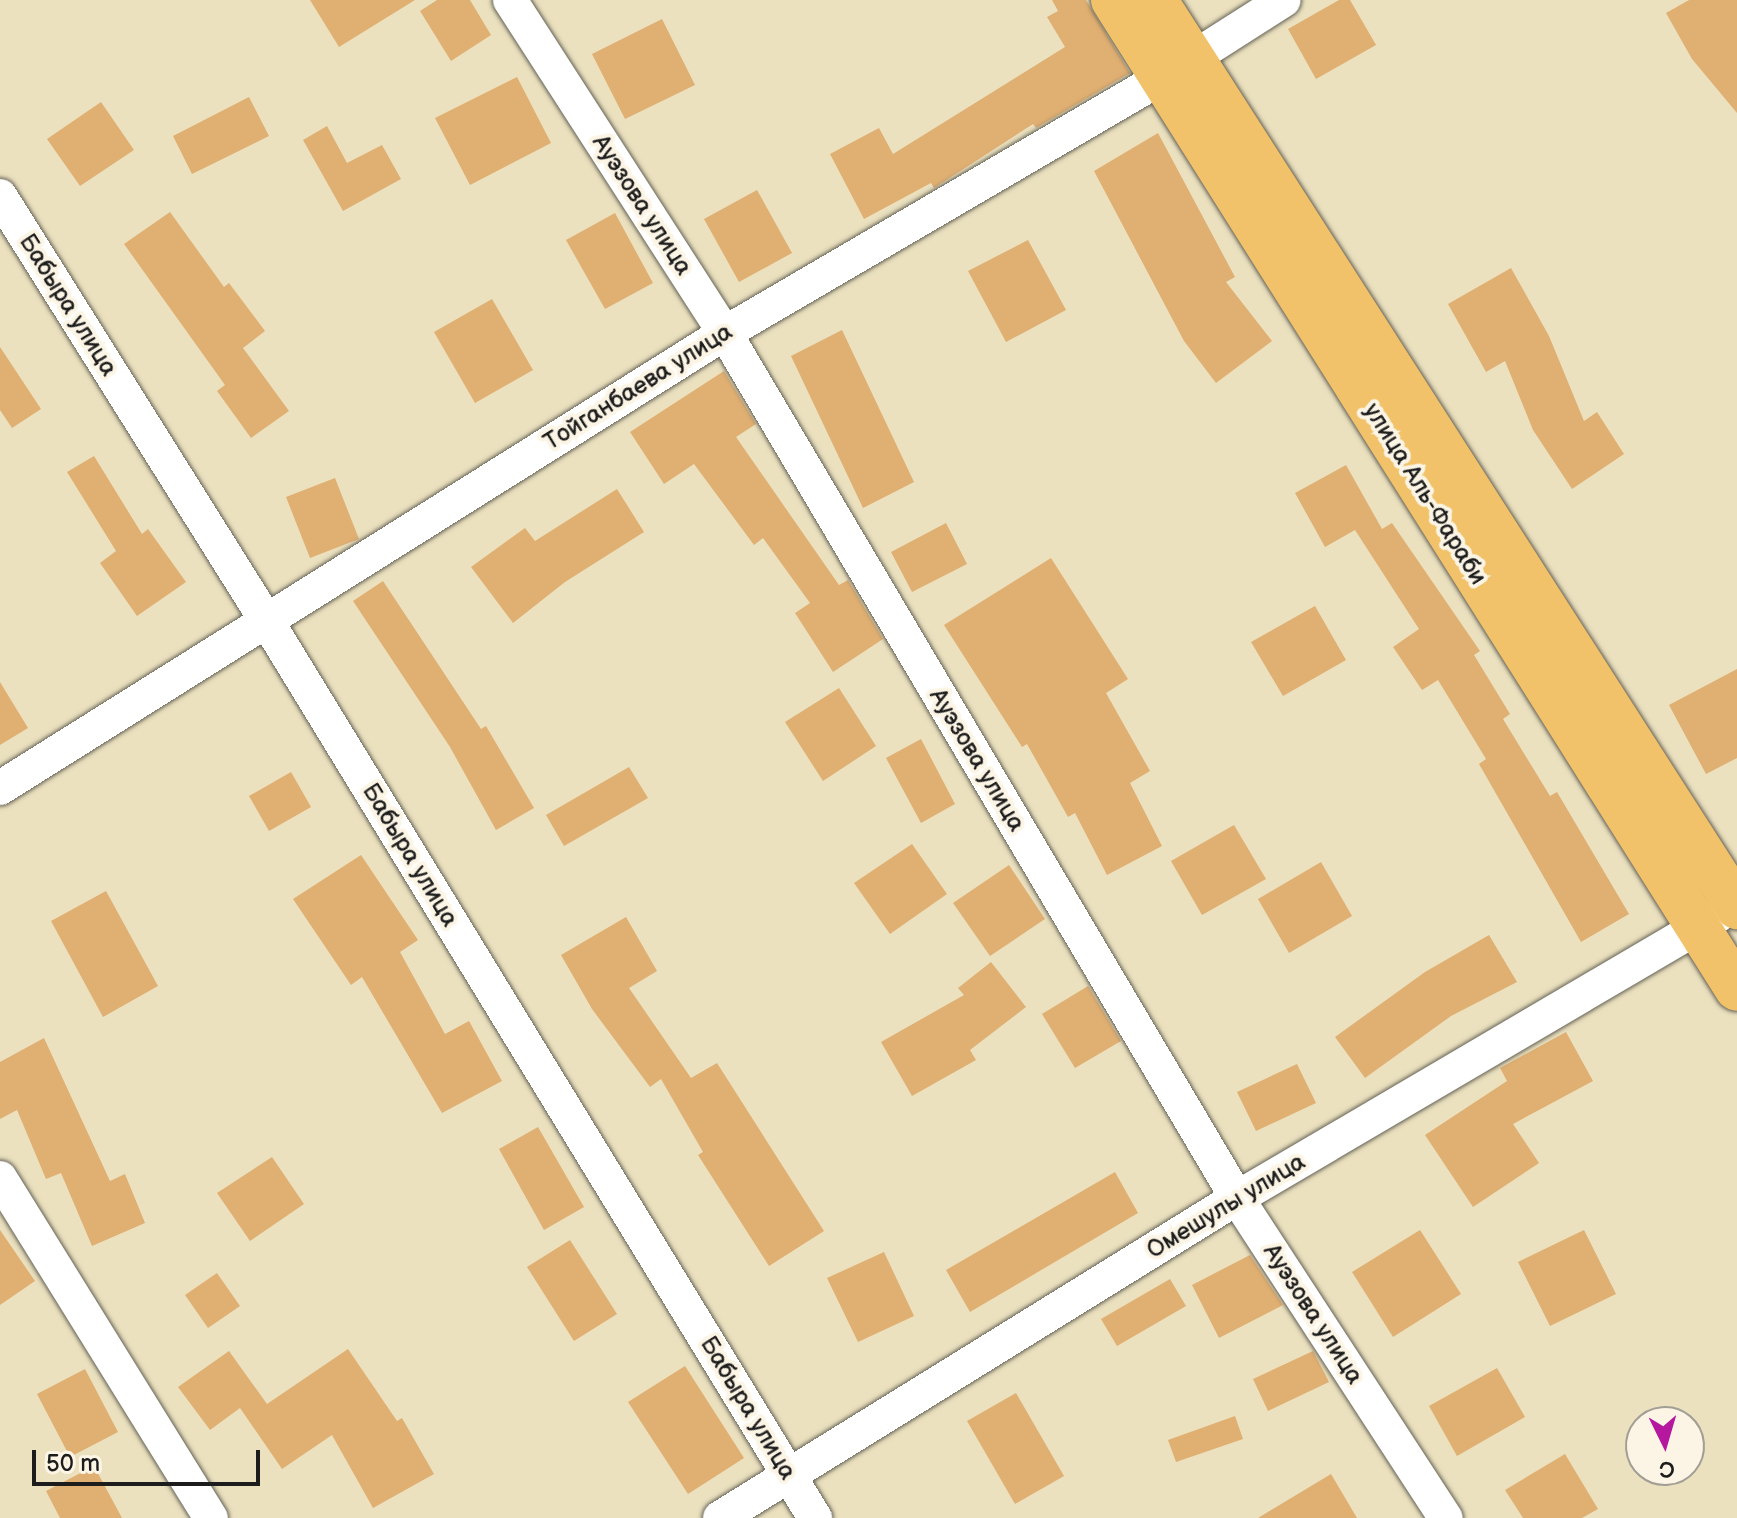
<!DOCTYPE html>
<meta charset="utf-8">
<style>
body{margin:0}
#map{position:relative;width:1737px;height:1518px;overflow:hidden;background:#ebe1bf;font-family:"Balsamiq Sans",sans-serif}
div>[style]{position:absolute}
.building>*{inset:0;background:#e0af72}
.roads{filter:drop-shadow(0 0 2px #646155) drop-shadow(0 0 2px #646155)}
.minor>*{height:34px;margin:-17px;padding:0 17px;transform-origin:17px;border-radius:17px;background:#fff}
.primary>*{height:44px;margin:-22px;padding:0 22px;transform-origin:22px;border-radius:22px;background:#f2c26a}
span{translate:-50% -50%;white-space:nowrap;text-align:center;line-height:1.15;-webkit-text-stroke:8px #fcf5e5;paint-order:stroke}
.street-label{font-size:24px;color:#1c1c1c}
.north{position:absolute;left:1625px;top:1406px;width:80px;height:80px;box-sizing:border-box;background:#fcf5e5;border:2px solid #a29e95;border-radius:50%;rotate:175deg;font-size:22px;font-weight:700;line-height:32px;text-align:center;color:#1c1c1c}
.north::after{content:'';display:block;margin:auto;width:28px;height:36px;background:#b5179e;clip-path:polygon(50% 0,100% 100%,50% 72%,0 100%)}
.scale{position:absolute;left:32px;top:1450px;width:228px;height:36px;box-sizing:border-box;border:4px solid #1c1c1c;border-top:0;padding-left:10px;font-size:24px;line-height:28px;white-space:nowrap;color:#1c1c1c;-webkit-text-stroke:6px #fcf5e5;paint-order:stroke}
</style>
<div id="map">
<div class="building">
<div style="clip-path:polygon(310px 0,415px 0,339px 47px)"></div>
<div style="clip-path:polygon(437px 0,470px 0,491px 35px,451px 61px,420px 11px)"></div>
<div style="clip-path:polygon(1052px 0,1086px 0,1130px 73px,1036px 128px,1033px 124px,934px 188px,931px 183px,864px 219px,830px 154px,879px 128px,893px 154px,1065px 47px,1047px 17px,1058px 11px)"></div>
<div style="clip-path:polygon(1339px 0,1350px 0,1376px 45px,1316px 79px,1288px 29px)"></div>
<div style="clip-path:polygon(1689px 0,1737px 0,1737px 113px,1692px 59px,1666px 13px)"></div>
<div style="clip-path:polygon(662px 19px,695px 85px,625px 119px,592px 54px)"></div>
<div style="clip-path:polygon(517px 77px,551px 143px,470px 185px,435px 118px)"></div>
<div style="clip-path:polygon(249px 97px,269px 136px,192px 174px,173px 136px)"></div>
<div style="clip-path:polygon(101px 102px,134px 150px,80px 186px,47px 139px)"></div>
<div style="clip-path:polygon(327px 126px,347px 163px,382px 145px,401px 179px,343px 211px,303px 140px)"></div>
<div style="clip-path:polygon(1158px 133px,1235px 277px,1226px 282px,1272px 341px,1216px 383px,1184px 341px,1094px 171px)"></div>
<div style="clip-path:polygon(757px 190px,792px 253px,739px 282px,704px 219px)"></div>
<div style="clip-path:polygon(170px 212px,224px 287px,229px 283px,265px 331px,243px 348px,289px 411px,251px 438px,217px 391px,225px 385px,124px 244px)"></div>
<div style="clip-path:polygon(615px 213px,653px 283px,605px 309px,566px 240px)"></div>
<div style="clip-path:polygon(1028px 240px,1066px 310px,1006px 342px,968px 271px)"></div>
<div style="clip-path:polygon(1511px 268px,1549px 336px,1584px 421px,1597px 412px,1624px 454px,1572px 489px,1533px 430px,1505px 361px,1486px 372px,1448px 304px)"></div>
<div style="clip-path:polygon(492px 299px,533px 370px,475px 403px,434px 332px)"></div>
<div style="clip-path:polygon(842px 330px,914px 482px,863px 508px,791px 356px)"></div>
<div style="clip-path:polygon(0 347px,41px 409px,12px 428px,0 410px)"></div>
<div style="clip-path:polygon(724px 371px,756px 424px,736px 437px,839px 585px,848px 580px,883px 639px,833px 672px,795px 613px,810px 603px,763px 538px,754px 545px,694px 464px,664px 484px,630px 432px)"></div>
<div style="clip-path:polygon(94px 456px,142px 534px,148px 529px,186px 582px,137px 616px,100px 563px,116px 551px,67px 472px)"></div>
<div style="clip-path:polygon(1346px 465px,1382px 529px,1392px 523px,1480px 651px,1474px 655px,1510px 714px,1503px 719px,1550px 796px,1557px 792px,1629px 914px,1581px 942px,1479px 764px,1486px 759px,1438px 680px,1422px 690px,1393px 647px,1419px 629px,1355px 530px,1325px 547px,1295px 493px)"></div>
<div style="clip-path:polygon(335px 478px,359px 539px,310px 558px,286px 497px)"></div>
<div style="clip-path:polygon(617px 489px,644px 532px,565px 582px,513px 623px,471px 567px,525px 528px,535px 541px)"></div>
<div style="clip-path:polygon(946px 523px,967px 564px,912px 592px,891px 552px)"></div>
<div style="clip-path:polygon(1051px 558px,1128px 679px,1106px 693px,1150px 771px,1130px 783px,1162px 846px,1107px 875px,1075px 813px,1068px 817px,1027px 744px,1022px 747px,944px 625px)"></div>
<div style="clip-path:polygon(383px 581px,481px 729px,486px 726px,534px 808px,496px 830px,450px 747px,353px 601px)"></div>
<div style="clip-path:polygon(1315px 606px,1346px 660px,1283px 696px,1251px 642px)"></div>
<div style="clip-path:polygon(1737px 669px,1737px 758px,1706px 774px,1669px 705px)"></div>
<div style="clip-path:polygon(0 682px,28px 728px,0 745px)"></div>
<div style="clip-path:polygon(839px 688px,876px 746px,823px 781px,785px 722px)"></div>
<div style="clip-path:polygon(921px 739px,955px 804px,921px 823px,886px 758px)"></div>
<div style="clip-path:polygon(629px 767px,648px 798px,564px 846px,546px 815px)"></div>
<div style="clip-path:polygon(291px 772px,311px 807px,269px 831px,249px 796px)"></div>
<div style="clip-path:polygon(1234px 825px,1266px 879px,1202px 915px,1171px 861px)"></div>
<div style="clip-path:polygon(912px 844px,947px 894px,890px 934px,854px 883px)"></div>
<div style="clip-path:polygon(361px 855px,418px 940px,400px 952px,445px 1034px,469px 1021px,502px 1081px,442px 1113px,362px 977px,351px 985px,293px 899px)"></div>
<div style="clip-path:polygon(1321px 862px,1352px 916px,1289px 953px,1258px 899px)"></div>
<div style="clip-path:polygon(1009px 865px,1045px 919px,990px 956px,953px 903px)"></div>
<div style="clip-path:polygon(106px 891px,158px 986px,103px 1017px,51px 921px)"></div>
<div style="clip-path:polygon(626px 917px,657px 971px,629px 988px,691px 1078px,717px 1063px,824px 1231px,769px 1266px,698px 1155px,703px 1152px,661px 1079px,650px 1087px,592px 1009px,561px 955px)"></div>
<div style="clip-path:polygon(1489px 935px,1517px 982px,1451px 1016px,1365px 1078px,1335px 1037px,1425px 972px)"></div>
<div style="clip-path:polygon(991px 962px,1026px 1007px,970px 1050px,976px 1060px,912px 1096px,881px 1042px,964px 995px,958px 988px)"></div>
<div style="clip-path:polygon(1088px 986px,1121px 1041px,1075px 1068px,1042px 1014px)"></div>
<div style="clip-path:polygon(1566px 1032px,1593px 1081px,1513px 1124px,1539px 1163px,1473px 1207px,1425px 1135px,1507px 1081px,1500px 1068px)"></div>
<div style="clip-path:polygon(44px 1038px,110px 1181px,125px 1174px,145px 1223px,92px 1246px,61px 1173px,46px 1179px,17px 1110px,0 1119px,0 1062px)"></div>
<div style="clip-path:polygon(1297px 1064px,1316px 1103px,1256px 1131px,1237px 1092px)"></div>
<div style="clip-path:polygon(538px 1127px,584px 1207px,544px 1230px,499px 1149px)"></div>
<div style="clip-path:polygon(272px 1157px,304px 1204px,250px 1241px,217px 1193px)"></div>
<div style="clip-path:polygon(1115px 1172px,1138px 1213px,970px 1312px,946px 1270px)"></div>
<div style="clip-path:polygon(0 1230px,35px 1281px,0 1305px)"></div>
<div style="clip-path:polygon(1420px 1230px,1461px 1294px,1393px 1337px,1352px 1272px)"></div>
<div style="clip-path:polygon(1584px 1230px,1616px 1294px,1550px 1326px,1518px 1262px)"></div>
<div style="clip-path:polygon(570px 1240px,617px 1314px,574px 1341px,527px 1267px)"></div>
<div style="clip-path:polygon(884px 1252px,914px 1316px,858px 1342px,827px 1278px)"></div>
<div style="clip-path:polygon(1250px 1255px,1283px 1305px,1219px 1338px,1192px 1285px)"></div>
<div style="clip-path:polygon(217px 1273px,240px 1306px,208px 1328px,185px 1295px)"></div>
<div style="clip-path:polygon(1170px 1279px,1186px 1306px,1117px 1346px,1101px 1319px)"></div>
<div style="clip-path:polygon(348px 1349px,397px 1421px,402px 1418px,434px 1474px,373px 1508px,332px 1435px,282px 1469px,240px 1408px,210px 1430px,178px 1387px,229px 1351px,267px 1404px)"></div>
<div style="clip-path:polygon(1313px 1351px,1329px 1382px,1268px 1411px,1253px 1379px)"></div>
<div style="clip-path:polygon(685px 1366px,744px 1458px,688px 1494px,628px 1402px)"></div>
<div style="clip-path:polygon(1497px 1368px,1525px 1417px,1457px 1456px,1429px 1406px)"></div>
<div style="clip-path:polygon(85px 1369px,118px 1432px,70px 1457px,37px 1394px)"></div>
<div style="clip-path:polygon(1016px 1393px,1064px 1476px,1015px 1504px,967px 1421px)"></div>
<div style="clip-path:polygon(1235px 1416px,1243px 1439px,1176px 1462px,1168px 1440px)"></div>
<div style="clip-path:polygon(1565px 1454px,1598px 1509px,1582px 1518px,1523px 1518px,1505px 1490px)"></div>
<div style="clip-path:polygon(94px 1466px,122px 1518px,60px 1518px,46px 1491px)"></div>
<div style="clip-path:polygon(1331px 1474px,1357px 1518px,1258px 1518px)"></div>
</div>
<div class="roads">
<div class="minor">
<div style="left:510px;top:0;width:396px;rotate:57.2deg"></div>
<div style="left:725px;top:333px;width:1005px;rotate:59.38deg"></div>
<div style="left:1237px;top:1198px;width:382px;rotate:56.9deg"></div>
<div style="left:0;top:196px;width:498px;rotate:57.9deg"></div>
<div style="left:265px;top:618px;width:1055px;rotate:58.57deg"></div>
<div style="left:0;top:788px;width:856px;rotate:-32.11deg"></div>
<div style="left:725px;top:333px;width:507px;rotate:-30.31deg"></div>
<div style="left:1163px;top:77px;width:143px;rotate:-32.5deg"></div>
<div style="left:0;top:1178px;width:400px;rotate:58.2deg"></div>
<div style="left:720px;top:1518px;width:608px;rotate:-31.76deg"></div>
<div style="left:1237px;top:1198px;width:557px;rotate:-30.43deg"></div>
</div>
<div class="primary">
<div style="left:1113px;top:0;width:1169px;rotate:57.75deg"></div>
<div style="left:1155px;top:0;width:1078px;rotate:57.31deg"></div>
</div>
</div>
<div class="street-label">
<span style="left:642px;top:205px;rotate:57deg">Ауэзова улица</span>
<span style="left:68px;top:305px;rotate:58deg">Бабыра улица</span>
<span style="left:638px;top:387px;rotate:-32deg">Тойганбаева улица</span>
<span style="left:1425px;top:494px;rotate:58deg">улица Аль-Фараби</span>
<span style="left:977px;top:760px;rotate:59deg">Ауэзова улица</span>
<span style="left:410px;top:855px;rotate:59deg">Бабыра улица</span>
<span style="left:1226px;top:1206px;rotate:-31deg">Омешулы улица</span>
<span style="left:1313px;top:1314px;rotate:57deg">Ауэзова улица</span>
<span style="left:748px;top:1408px;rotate:59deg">Бабыра улица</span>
</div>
<div class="north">С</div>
<div class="scale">50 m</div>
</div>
